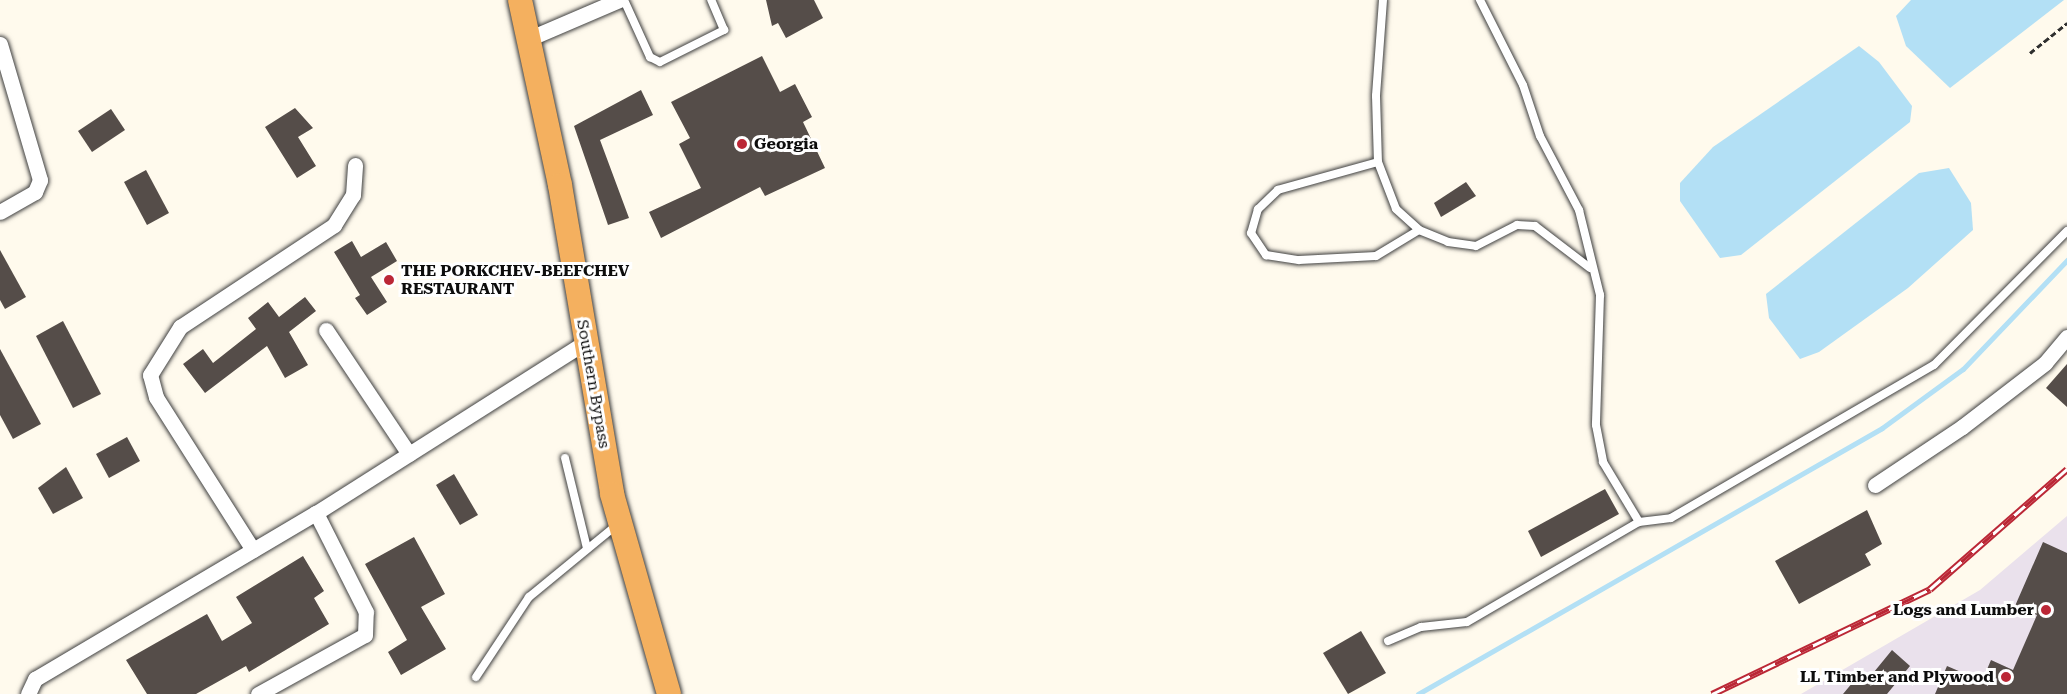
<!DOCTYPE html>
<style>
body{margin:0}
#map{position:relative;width:2067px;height:694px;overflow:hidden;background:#fffaed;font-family:"Roboto Serif",serif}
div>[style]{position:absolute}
.industrial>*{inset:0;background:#eae1ec}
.water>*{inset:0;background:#b3e0f5}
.stream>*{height:5px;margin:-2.5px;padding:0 2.5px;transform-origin:2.5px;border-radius:2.5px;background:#b3e0f5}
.building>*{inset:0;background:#554d49}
.path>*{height:3px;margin-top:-1.5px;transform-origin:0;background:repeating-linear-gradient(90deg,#2f2f2f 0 6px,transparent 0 9px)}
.roads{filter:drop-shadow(0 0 2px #404040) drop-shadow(0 0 2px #404040)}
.service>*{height:8px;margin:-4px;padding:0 4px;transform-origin:4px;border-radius:4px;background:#fff}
.minor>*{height:15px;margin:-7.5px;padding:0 7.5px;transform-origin:7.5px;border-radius:7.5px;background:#fff}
.trunk>*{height:24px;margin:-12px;padding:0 12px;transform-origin:12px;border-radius:12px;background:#f4b05f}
.rail>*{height:7px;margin-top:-3.5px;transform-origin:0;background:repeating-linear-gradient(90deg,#fff 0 14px,#bb2736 0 28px);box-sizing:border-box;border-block:2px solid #bb2736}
.dots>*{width:16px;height:16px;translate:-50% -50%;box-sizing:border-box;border:3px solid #fff;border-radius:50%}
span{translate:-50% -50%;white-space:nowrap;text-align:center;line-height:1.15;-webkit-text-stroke:6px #fff;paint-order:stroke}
.poi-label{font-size:16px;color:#0d0d0d;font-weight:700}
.left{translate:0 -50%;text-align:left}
.right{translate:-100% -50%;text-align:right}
.street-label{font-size:16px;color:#0d0d0d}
</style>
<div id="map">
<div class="industrial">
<div style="clip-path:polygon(2067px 516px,2067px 694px,1801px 694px,1980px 590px)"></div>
</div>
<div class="water">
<div style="clip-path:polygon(1911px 0,2064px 0,1950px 88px,1906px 46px,1896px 16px)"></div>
<div style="clip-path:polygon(1859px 46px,1879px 62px,1912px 106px,1910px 122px,1741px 255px,1720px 258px,1680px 201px,1680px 183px,1713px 147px)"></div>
<div style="clip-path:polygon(1949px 168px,1971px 203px,1973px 230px,1908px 288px,1819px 352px,1800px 359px,1769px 318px,1766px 294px,1919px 173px)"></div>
</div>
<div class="stream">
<div style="left:1418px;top:694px;width:535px;rotate:-29.82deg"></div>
<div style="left:1882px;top:428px;width:100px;rotate:-36.1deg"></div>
<div style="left:1963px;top:369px;width:151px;rotate:-46.3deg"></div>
</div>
<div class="building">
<div style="clip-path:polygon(766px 0,814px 0,823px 18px,786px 38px,778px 23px,772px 26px)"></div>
<div style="clip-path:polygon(762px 56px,780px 92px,795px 84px,812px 117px,803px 122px,825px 168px,765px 196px,760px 187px,661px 238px,649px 212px,701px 188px,679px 144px,690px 138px,671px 102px)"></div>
<div style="clip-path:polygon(641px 90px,653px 115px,600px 140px,629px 218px,608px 225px,574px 126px)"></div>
<div style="clip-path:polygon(295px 108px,313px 128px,298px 137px,316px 166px,297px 178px,265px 127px)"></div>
<div style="clip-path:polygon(111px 109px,125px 130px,92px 152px,78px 131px)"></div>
<div style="clip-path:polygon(146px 170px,169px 213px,147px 225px,124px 182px)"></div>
<div style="clip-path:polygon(1466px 182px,1476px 196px,1441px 217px,1434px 203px)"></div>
<div style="clip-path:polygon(352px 241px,361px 257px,386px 242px,397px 261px,371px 277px,387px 302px,367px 315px,355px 298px,360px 295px,334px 252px)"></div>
<div style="clip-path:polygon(0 250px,26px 297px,5px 309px,0 300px)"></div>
<div style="clip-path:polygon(305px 297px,316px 311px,289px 332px,308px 365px,285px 378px,267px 346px,205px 393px,183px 364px,203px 349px,213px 363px,256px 329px,248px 318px,268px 302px,279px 317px)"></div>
<div style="clip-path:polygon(63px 321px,101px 394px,73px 408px,36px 336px)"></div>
<div style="clip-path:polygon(0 349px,41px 424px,13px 439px,0 415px)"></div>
<div style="clip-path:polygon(2067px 364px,2067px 407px,2046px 388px)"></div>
<div style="clip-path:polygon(127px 437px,140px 461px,109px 478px,96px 454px)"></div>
<div style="clip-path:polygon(66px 467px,83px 498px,53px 514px,38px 488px)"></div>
<div style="clip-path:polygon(454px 474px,478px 515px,460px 525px,436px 485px)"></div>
<div style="clip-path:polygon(1605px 489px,1619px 514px,1541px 557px,1528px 531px)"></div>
<div style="clip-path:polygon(1867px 510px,1882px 544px,1865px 554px,1871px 565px,1799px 604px,1775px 561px)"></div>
<div style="clip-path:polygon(414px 537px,445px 594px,421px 607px,446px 649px,401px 675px,388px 652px,407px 640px,365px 564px)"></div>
<div style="clip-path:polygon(2043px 542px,2067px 553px,2067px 694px,1935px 694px,1947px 666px,1982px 681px,1991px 660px,2013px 670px,2037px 615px,2015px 606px)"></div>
<div style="clip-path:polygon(303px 556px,324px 591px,314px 598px,329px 624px,249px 672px,246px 666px,196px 694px,147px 694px,126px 660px,207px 614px,222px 641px,252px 623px,236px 597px)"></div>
<div style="clip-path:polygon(1361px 631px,1386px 673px,1348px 694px,1323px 653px)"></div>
<div style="clip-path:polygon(1892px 650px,1910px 666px,1887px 694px,1843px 694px,1858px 676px,1865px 683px)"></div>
</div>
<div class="path">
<div style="left:2030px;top:53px;width:48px;rotate:-39deg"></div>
</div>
<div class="roads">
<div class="service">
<div style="left:624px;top:0;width:63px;rotate:65.5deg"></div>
<div style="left:650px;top:57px;width:11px;rotate:27deg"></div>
<div style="left:660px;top:62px;width:72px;rotate:-26.6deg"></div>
<div style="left:724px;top:30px;width:33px;rotate:-113deg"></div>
<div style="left:1383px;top:0;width:96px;rotate:94.2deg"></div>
<div style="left:1376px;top:96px;width:66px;rotate:88.3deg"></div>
<div style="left:1378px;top:162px;width:50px;rotate:69deg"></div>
<div style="left:1396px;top:209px;width:31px;rotate:42deg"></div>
<div style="left:1419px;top:230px;width:31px;rotate:22deg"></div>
<div style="left:1448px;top:242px;width:28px;rotate:8deg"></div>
<div style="left:1476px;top:246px;width:46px;rotate:-27.1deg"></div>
<div style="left:1517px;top:225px;width:18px;rotate:3deg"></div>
<div style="left:1535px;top:226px;width:69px;rotate:37.4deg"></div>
<div style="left:1480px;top:0;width:95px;rotate:63.2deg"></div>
<div style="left:1523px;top:85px;width:54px;rotate:71.6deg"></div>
<div style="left:1540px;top:136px;width:84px;rotate:62.2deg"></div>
<div style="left:1579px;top:210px;width:88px;rotate:76.1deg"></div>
<div style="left:1600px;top:295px;width:130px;rotate:91.8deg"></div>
<div style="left:1596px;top:425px;width:38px;rotate:79deg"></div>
<div style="left:1603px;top:462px;width:70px;rotate:59deg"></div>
<div style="left:1378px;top:162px;width:104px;rotate:164.4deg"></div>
<div style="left:1278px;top:190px;width:28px;rotate:136deg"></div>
<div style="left:1258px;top:209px;width:25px;rotate:106deg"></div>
<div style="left:1251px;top:233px;width:27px;rotate:56deg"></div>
<div style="left:1266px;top:255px;width:33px;rotate:9deg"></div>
<div style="left:1299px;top:260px;width:77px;rotate:-3deg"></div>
<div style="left:1376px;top:256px;width:50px;rotate:-31.2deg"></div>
<div style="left:565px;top:458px;width:93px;rotate:76.3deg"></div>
<div style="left:1388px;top:641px;width:36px;rotate:-23deg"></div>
<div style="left:1421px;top:627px;width:46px;rotate:-6.2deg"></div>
<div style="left:1467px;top:622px;width:199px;rotate:-30.2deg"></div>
<div style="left:1639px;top:522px;width:32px;rotate:-7deg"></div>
<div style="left:1671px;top:518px;width:304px;rotate:-30.2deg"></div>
<div style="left:1934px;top:365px;width:189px;rotate:-45.2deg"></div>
<div style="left:476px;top:677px;width:96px;rotate:-56.5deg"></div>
<div style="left:529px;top:597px;width:115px;rotate:-39.4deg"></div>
</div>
<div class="minor">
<div style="left:528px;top:39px;width:99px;rotate:-23.2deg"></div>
<div style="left:0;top:44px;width:142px;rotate:73.6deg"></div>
<div style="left:40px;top:180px;width:13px;rotate:113deg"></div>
<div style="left:35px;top:192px;width:40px;rotate:150.3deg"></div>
<div style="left:326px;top:330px;width:149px;rotate:56.2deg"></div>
<div style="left:1875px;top:485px;width:105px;rotate:-33.7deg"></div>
<div style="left:1962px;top:427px;width:105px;rotate:-37.6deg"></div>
<div style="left:2045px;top:363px;width:34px;rotate:-50deg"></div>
<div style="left:253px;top:550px;width:181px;rotate:-122.4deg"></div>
<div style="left:156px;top:397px;width:23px;rotate:-105deg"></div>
<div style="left:150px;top:375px;width:57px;rotate:-58deg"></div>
<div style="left:180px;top:327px;width:185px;rotate:-33.5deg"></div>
<div style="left:334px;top:225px;width:36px;rotate:-58deg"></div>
<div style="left:353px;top:195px;width:30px;rotate:-86deg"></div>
<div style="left:28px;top:694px;width:17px;rotate:-65deg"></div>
<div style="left:35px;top:679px;width:326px;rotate:-30.6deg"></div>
<div style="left:316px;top:513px;width:319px;rotate:-32.4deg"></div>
<div style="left:258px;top:694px;width:122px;rotate:-28.9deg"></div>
<div style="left:365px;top:635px;width:23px;rotate:-88deg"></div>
<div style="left:366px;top:612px;width:111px;rotate:-116.8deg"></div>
</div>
<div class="trunk">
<div style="left:520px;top:0;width:189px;rotate:77.8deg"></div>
<div style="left:560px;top:185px;width:313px;rotate:80.4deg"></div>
<div style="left:612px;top:494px;width:208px;rotate:74.1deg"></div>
</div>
</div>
<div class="rail">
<div style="left:1712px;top:694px;width:242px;rotate:-25.7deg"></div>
<div style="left:1930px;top:589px;width:182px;rotate:-41.2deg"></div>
</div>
<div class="dots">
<div style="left:742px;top:144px;background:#bb2736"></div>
<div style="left:389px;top:280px;background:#bb2736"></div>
<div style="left:2046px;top:610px;background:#bb2736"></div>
<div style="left:2006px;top:677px;background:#bb2736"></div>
</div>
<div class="poi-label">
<span class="left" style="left:754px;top:144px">Georgia</span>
<span class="left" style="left:401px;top:280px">THE PORKCHEV-BEEFCHEV<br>RESTAURANT</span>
<span class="right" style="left:2034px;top:610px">Logs and Lumber</span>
<span class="right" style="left:1994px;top:677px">LL Timber and Plywood</span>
</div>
<div class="street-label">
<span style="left:593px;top:384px;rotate:80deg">Southern Bypass</span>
</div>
</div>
